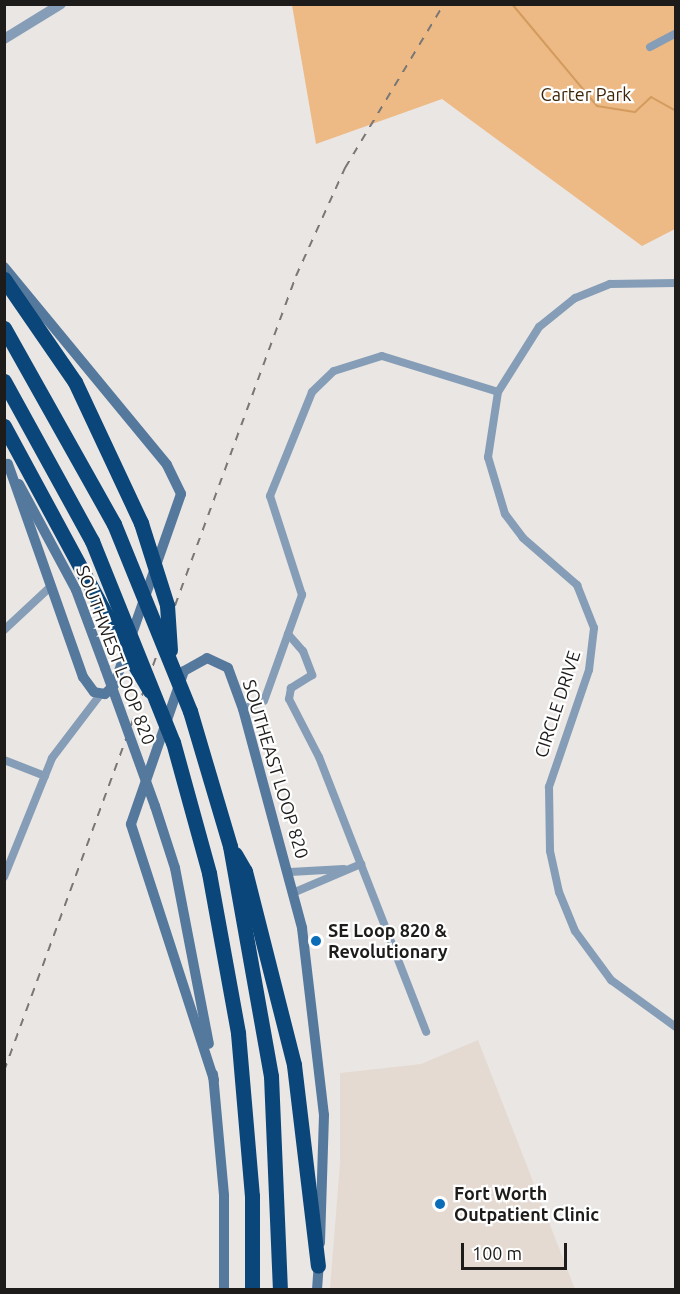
<!DOCTYPE html>
<style>
body{margin:0}
#map{position:relative;width:680px;height:1294px;overflow:hidden;background:#eae6e3;font-family:Ubuntu,sans-serif}
div>[style]{position:absolute}
.built>*{inset:0;background:#e4dad1}
.green>*{inset:0;background:#edb984}
.stream>*{height:2px;margin:-1px;padding:0 1px;transform-origin:1px;border-radius:1px;background:#d49b5f}
.minor>*{height:8px;margin:-4px;padding:0 4px;transform-origin:4px;border-radius:4px;background:#859db6}
.tertiary>*{height:10px;margin:-5px;padding:0 5px;transform-origin:5px;border-radius:5px;background:#859db6}
.secondary>*{height:10px;margin:-5px;padding:0 5px;transform-origin:5px;border-radius:5px;background:#55789d}
.motorway>*{height:15px;margin:-7.5px;padding:0 7.5px;transform-origin:7.5px;border-radius:7.5px;background:#0a4679}
.rail>*{height:2px;margin-top:-1px;transform-origin:0;background:repeating-linear-gradient(90deg,#797775 0 8px,transparent 0 16px)}
.secondary-bridge>*{height:10px;margin:-5px;padding:0 5px;transform-origin:5px;border-radius:5px;background:#55789d}
.motorway-bridge>*{height:15px;margin:-7.5px;padding:0 7.5px;transform-origin:7.5px;border-radius:7.5px;background:#0a4679}
.dots>*{width:16px;height:16px;translate:-50% -50%;box-sizing:border-box;border:3px solid #fff;border-radius:50%}
span{translate:-50% -50%;white-space:nowrap;text-align:center;line-height:1.15;-webkit-text-stroke:4.5px #fff;paint-order:stroke}
.park-label{font-size:18px;color:#3b2408}
.street-label{font-size:18px;color:#1d1c1a}
.poi-label{font-size:18px;color:#1d1c1a;font-weight:700}
.left{translate:0 -50%;text-align:left}
.frame{position:absolute;inset:0;border:6px solid #1d1c1a;pointer-events:none}
.scale{position:absolute;left:461px;top:1243px;width:106px;height:27px;box-sizing:border-box;border:3px solid #1d1c1a;border-top:0;padding-left:8px;font-size:18px;line-height:21px;white-space:nowrap;color:#1d1c1a;-webkit-text-stroke:4px #fff;paint-order:stroke}
</style>
<div id="map">
<div class="built">
<div style="clip-path:polygon(478px 1040px,575px 1289px,330px 1289px,340px 1163px,340px 1073px,421px 1064px)"></div>
</div>
<div class="green">
<div style="clip-path:polygon(292px 5px,675px 5px,675px 229px,642px 246px,442px 99px,316px 144px)"></div>
</div>
<div class="stream">
<div style="left:512px;top:4px;width:133px;rotate:50.2deg"></div>
<div style="left:597px;top:106px;width:38px;rotate:9deg"></div>
<div style="left:635px;top:112px;width:22px;rotate:-43deg"></div>
<div style="left:651px;top:97px;width:29px;rotate:29deg"></div>
</div>
<div class="minor">
<div style="left:650px;top:47px;width:30px;rotate:-28deg"></div>
<div style="left:676px;top:283px;width:66px;rotate:179.1deg"></div>
<div style="left:610px;top:284px;width:38px;rotate:158deg"></div>
<div style="left:575px;top:298px;width:46px;rotate:141.1deg"></div>
<div style="left:539px;top:327px;width:77px;rotate:122.2deg"></div>
<div style="left:498px;top:392px;width:66px;rotate:98.7deg"></div>
<div style="left:488px;top:457px;width:59px;rotate:73.4deg"></div>
<div style="left:505px;top:514px;width:30px;rotate:53deg"></div>
<div style="left:523px;top:538px;width:72px;rotate:41deg"></div>
<div style="left:577px;top:585px;width:46px;rotate:68.4deg"></div>
<div style="left:594px;top:628px;width:42px;rotate:96.8deg"></div>
<div style="left:589px;top:670px;width:124px;rotate:108.9deg"></div>
<div style="left:549px;top:787px;width:64px;rotate:89.1deg"></div>
<div style="left:550px;top:851px;width:42px;rotate:77.6deg"></div>
<div style="left:559px;top:892px;width:42px;rotate:67.7deg"></div>
<div style="left:575px;top:931px;width:61px;rotate:53.7deg"></div>
<div style="left:611px;top:980px;width:80px;rotate:35.9deg"></div>
<div style="left:4px;top:630px;width:62px;rotate:-43deg"></div>
<div style="left:288px;top:634px;width:23px;rotate:49deg"></div>
<div style="left:303px;top:651px;width:26px;rotate:69deg"></div>
<div style="left:312px;top:675px;width:25px;rotate:148deg"></div>
<div style="left:291px;top:688px;width:11px;rotate:100deg"></div>
<div style="left:289px;top:699px;width:65px;rotate:62.7deg"></div>
<div style="left:319px;top:757px;width:295px;rotate:68.7deg"></div>
<div style="left:243px;top:709px;width:22px;rotate:-21deg"></div>
<div style="left:264px;top:701px;width:113px;rotate:-70.3deg"></div>
<div style="left:302px;top:595px;width:104px;rotate:-107.9deg"></div>
<div style="left:270px;top:496px;width:112px;rotate:-68deg"></div>
<div style="left:312px;top:392px;width:30px;rotate:-44deg"></div>
<div style="left:334px;top:371px;width:50px;rotate:-17.4deg"></div>
<div style="left:382px;top:356px;width:121px;rotate:17.2deg"></div>
<div style="left:4px;top:760px;width:44px;rotate:21.3deg"></div>
<div style="left:290px;top:872px;width:54px;rotate:-3.2deg"></div>
<div style="left:4px;top:877px;width:128px;rotate:-68deg"></div>
<div style="left:52px;top:758px;width:79px;rotate:-52.7deg"></div>
<div style="left:295px;top:892px;width:72px;rotate:-23deg"></div>
</div>
<div class="tertiary">
<div style="left:4px;top:39px;width:67px;rotate:-31.6deg"></div>
</div>
<div class="secondary">
<div style="left:4px;top:267px;width:256px;rotate:50.5deg"></div>
<div style="left:167px;top:465px;width:32px;rotate:64deg"></div>
<div style="left:181px;top:494px;width:202px;rotate:109.3deg"></div>
<div style="left:114px;top:685px;width:13px;rotate:135deg"></div>
<div style="left:105px;top:694px;width:11px;rotate:-170deg"></div>
<div style="left:94px;top:692px;width:19px;rotate:-126deg"></div>
<div style="left:83px;top:677px;width:226px;rotate:-109.4deg"></div>
<div style="left:19px;top:484px;width:120px;rotate:61.7deg"></div>
<div style="left:76px;top:590px;width:83px;rotate:69.6deg"></div>
<div style="left:155px;top:806px;width:65px;rotate:72.1deg"></div>
<div style="left:175px;top:868px;width:179px;rotate:79.1deg"></div>
<div style="left:213px;top:1074px;width:122px;rotate:84.8deg"></div>
<div style="left:224px;top:1196px;width:94px;rotate:90deg"></div>
<div style="left:214px;top:1080px;width:269px;rotate:-108deg"></div>
<div style="left:131px;top:824px;width:162px;rotate:-70.9deg"></div>
<div style="left:184px;top:671px;width:26px;rotate:-29deg"></div>
<div style="left:207px;top:658px;width:23px;rotate:25deg"></div>
<div style="left:228px;top:668px;width:44px;rotate:69.9deg"></div>
<div style="left:243px;top:709px;width:227px;rotate:74.9deg"></div>
<div style="left:302px;top:928px;width:188px;rotate:83.3deg"></div>
<div style="left:324px;top:1115px;width:128px;rotate:91.8deg"></div>
<div style="left:317px;top:1290px;width:29px;rotate:-86deg"></div>
</div>
<div class="motorway">
<div style="left:4px;top:279px;width:125px;rotate:55.4deg"></div>
<div style="left:4px;top:328px;width:225px;rotate:60.7deg"></div>
<div style="left:4px;top:381px;width:183px;rotate:61.2deg"></div>
<div style="left:4px;top:426px;width:238px;rotate:61.6deg"></div>
<div style="left:190px;top:711px;width:141px;rotate:73.5deg"></div>
<div style="left:230px;top:846px;width:234px;rotate:79.9deg"></div>
<div style="left:271px;top:1076px;width:214px;rotate:87.6deg"></div>
<div style="left:173px;top:742px;width:136px;rotate:74.6deg"></div>
<div style="left:209px;top:873px;width:163px;rotate:79.7deg"></div>
<div style="left:238px;top:1033px;width:164px;rotate:85.1deg"></div>
<div style="left:252px;top:1196px;width:94px;rotate:90deg"></div>
<div style="left:235px;top:854px;width:20px;rotate:60deg"></div>
<div style="left:245px;top:871px;width:200px;rotate:75.8deg"></div>
<div style="left:294px;top:1065px;width:202px;rotate:83.2deg"></div>
</div>
<div class="rail">
<div style="left:4px;top:1071px;width:847px;rotate:-69.83deg"></div>
<div style="left:296px;top:276px;width:119px;rotate:-65.6deg"></div>
<div style="left:345px;top:168px;width:192px;rotate:-58.9deg"></div>
</div>
<div class="secondary-bridge">
<div style="left:105px;top:668px;width:147px;rotate:70.1deg"></div>
</div>
<div class="motorway-bridge">
<div style="left:75px;top:382px;width:156px;rotate:64.9deg"></div>
<div style="left:141px;top:523px;width:86px;rotate:72.4deg"></div>
<div style="left:167px;top:605px;width:45px;rotate:86.2deg"></div>
<div style="left:114px;top:524px;width:202px;rotate:67.9deg"></div>
<div style="left:92px;top:541px;width:217px;rotate:68.1deg"></div>
<div style="left:117px;top:635px;width:65px;rotate:59.5deg"></div>
</div>
<div class="dots">
<div style="left:316px;top:941px;background:#0b6cb8"></div>
<div style="left:440px;top:1204px;background:#0b6cb8"></div>
</div>
<div class="park-label">
<span style="left:586px;top:94px">Carter Park</span>
</div>
<div class="street-label">
<span style="left:116px;top:655px;rotate:69deg">SOUTHWEST LOOP 820</span>
<span style="left:557px;top:704px;rotate:-72deg">CIRCLE DRIVE</span>
<span style="left:276px;top:769px;rotate:73deg">SOUTHEAST LOOP 820</span>
</div>
<div class="poi-label">
<span class="left" style="left:328px;top:941px">SE Loop 820 &amp;<br>Revolutionary</span>
<span class="left" style="left:454px;top:1204px">Fort Worth<br>Outpatient Clinic</span>
</div>
<div class="frame"></div>
<div class="scale">100 m</div>
</div>
